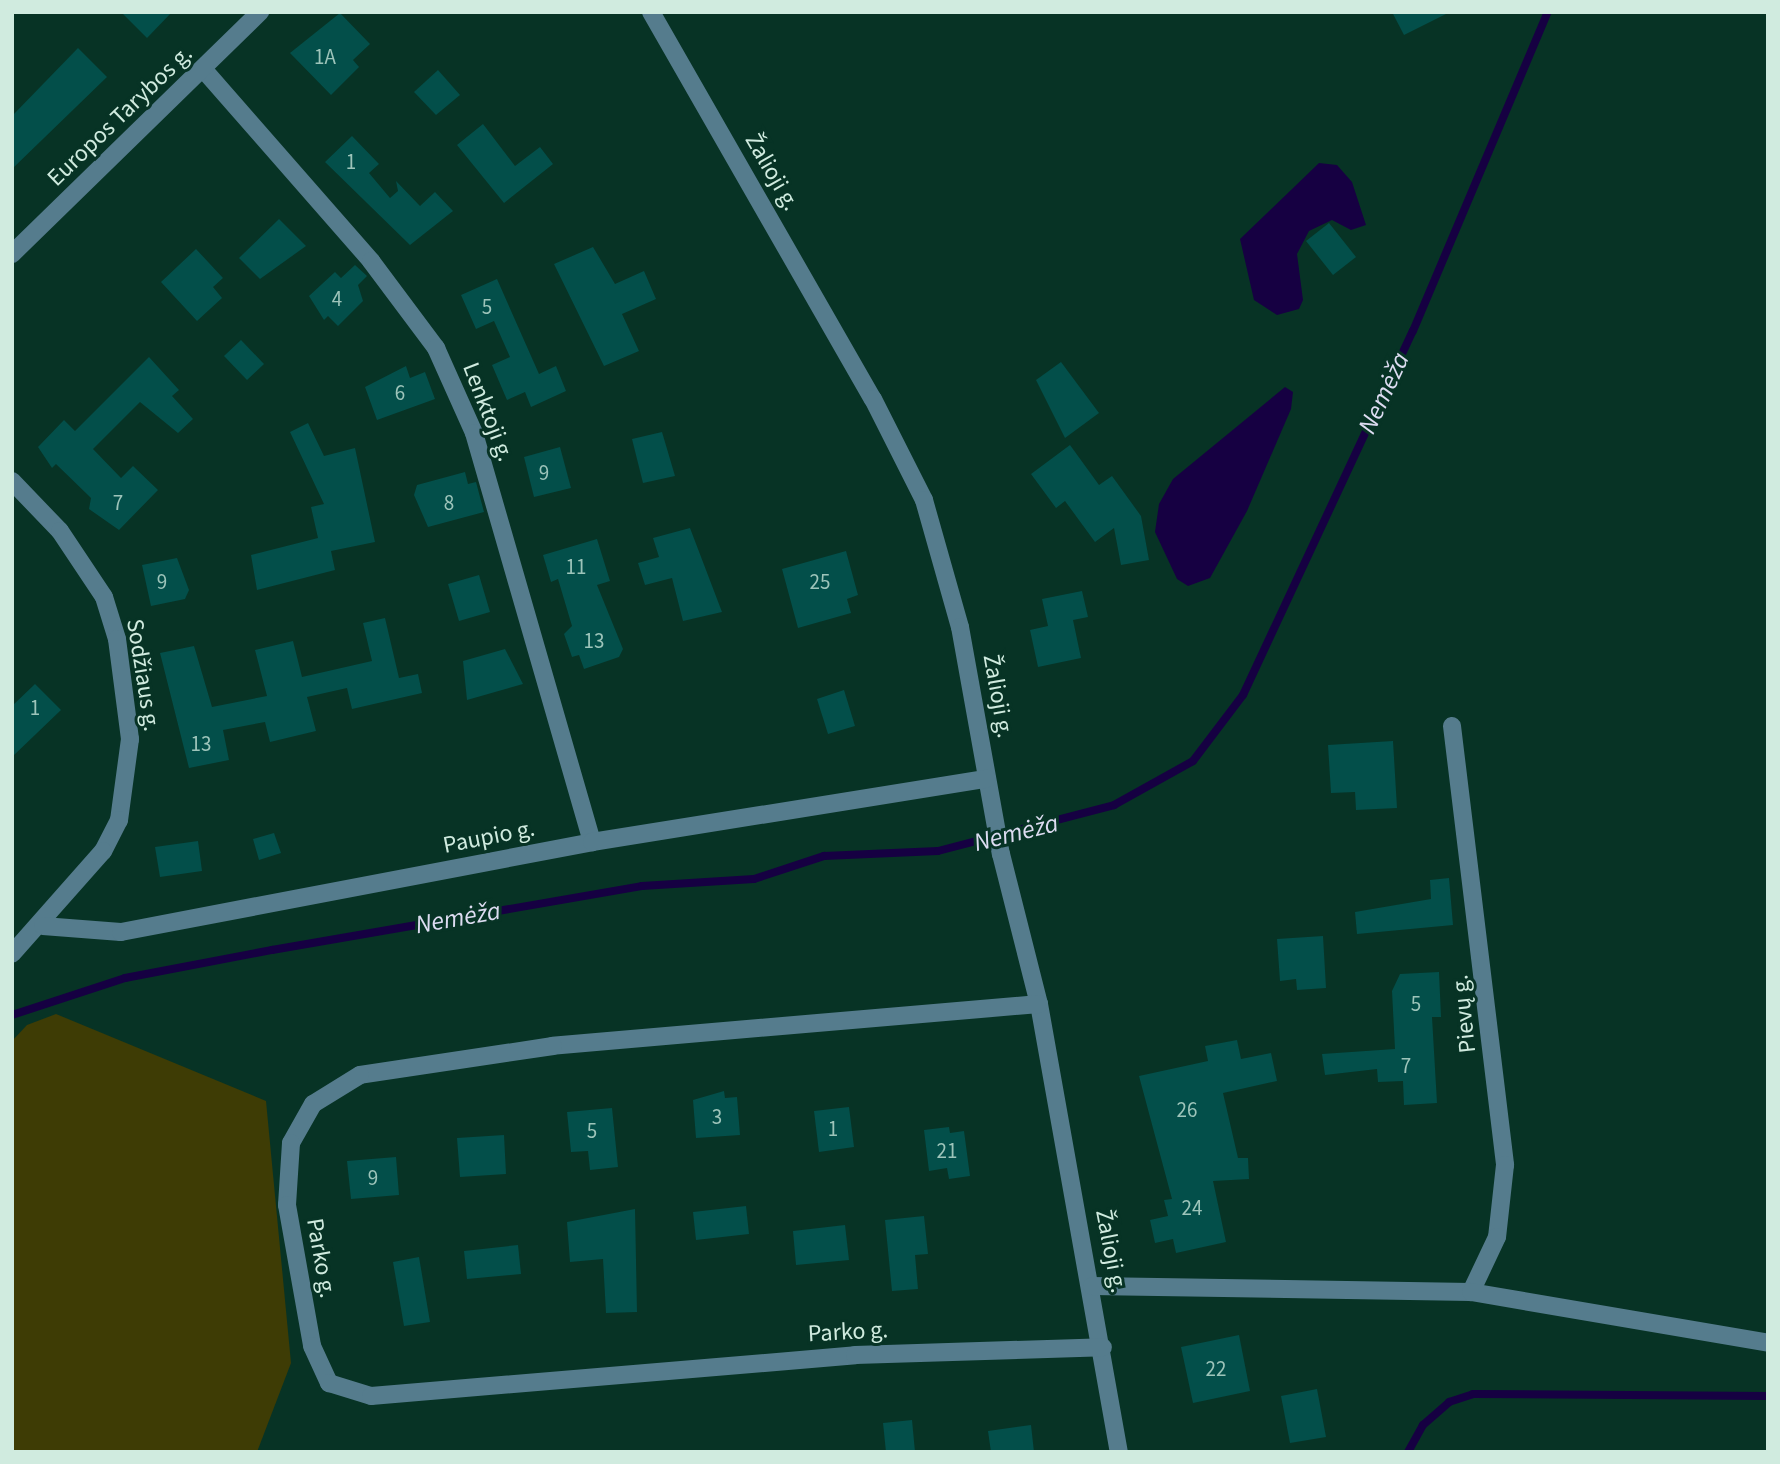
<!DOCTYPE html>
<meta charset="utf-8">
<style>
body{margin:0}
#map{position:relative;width:1780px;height:1464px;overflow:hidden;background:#073325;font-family:"Source Sans 3",sans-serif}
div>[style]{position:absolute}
.green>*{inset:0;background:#3e3c05}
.water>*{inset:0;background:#160042}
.stream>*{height:8px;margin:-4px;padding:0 4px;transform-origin:4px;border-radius:4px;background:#160042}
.building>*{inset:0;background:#034f4a}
.minor>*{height:18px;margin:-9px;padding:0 9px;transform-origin:9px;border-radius:9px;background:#557c8d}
span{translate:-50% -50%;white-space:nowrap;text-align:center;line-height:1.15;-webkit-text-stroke:6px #073325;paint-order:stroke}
.number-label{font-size:21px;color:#9dc4ba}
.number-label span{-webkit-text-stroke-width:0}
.street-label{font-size:24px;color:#d0ebdf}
.water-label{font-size:26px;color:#dddcf1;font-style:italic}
.frame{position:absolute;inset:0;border:14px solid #d0ebdf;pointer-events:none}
</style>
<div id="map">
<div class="green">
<div style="clip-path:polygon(56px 1014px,266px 1101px,291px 1363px,257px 1452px,12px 1452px,12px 1041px,27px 1025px)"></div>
</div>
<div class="water">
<div style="clip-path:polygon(1319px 163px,1337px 165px,1352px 182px,1366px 225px,1351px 230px,1332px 220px,1309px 231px,1297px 254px,1303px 300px,1299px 309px,1277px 315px,1254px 300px,1240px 239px)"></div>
<div style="clip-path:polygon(1285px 387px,1293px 392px,1291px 409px,1247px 511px,1210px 578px,1188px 586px,1177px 579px,1155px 532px,1159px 504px,1173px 479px)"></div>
</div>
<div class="stream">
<div style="left:12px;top:1015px;width:119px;rotate:-18.1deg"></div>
<div style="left:125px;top:978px;width:150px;rotate:-10.8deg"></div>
<div style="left:272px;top:950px;width:375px;rotate:-9.8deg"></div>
<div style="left:642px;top:886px;width:112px;rotate:-3.6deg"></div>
<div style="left:754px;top:879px;width:74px;rotate:-18.2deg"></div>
<div style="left:824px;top:856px;width:114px;rotate:-2.5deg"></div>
<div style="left:938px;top:851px;width:182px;rotate:-14.6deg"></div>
<div style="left:1114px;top:805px;width:90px;rotate:-29.1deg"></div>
<div style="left:1193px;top:761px;width:83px;rotate:-52.9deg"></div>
<div style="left:1243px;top:695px;width:402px;rotate:-65deg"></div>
<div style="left:1413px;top:331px;width:346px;rotate:-67.1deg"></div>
<div style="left:1408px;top:1452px;width:31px;rotate:-61deg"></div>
<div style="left:1423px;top:1425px;width:35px;rotate:-41deg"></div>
<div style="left:1449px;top:1402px;width:25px;rotate:-18deg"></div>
<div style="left:1473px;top:1394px;width:295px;rotate:0.4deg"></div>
</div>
<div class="building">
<div style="clip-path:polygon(121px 12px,172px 12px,147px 38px)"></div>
<div style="clip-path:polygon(1392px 12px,1450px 12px,1404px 35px)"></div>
<div style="clip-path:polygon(340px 13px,370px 44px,353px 60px,359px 67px,331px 95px,290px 53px)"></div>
<div style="clip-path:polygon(78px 48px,107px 77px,12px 169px,12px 116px)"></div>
<div style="clip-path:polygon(438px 70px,460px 95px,436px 115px,414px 92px)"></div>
<div style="clip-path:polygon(483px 124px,515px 166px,540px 147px,553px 164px,504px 203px,457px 145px)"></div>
<div style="clip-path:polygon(352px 136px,379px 164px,369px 173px,390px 198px,398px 191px,396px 181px,420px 206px,435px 192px,453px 211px,410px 245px,325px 162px)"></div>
<div style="clip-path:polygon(279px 219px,306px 246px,260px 279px,239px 258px)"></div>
<div style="clip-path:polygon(1329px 223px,1356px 257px,1333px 275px,1306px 241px)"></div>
<div style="clip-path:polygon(593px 247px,615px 284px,644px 271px,656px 299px,622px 314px,639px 351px,604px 366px,554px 264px)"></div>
<div style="clip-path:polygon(196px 249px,223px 278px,213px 287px,222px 298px,197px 321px,161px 282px)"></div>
<div style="clip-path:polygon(355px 265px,367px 276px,358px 285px,363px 301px,338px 326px,328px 316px,324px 320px,309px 296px,335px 272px,341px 278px)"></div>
<div style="clip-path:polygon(497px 279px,539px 374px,556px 366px,566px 391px,531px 407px,525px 392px,507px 400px,492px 365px,510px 357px,494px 321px,476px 329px,461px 295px)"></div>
<div style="clip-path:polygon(241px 340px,264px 364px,247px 380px,224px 356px)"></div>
<div style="clip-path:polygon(149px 357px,179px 390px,172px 396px,193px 419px,178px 433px,140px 402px,93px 449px,121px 478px,133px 466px,158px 490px,119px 530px,89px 509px,91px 498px,56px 464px,52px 468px,38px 447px,64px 420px,75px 431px)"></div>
<div style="clip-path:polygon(1061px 362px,1099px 413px,1065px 438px,1036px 380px)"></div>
<div style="clip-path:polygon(406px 366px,410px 378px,425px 372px,435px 399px,377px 420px,365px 387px)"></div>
<div style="clip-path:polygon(308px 423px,324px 456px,355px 448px,375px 542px,331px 551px,335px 570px,257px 590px,251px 555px,318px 538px,311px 507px,324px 504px,290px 432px)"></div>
<div style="clip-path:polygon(662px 432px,675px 476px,643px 483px,632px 439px)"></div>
<div style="clip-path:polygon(1070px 445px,1099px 485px,1112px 476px,1141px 516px,1149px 560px,1121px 565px,1114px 528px,1095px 542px,1065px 501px,1056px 508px,1031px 474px)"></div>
<div style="clip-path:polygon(560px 447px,571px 488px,534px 497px,524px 457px)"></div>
<div style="clip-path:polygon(465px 472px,468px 484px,476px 482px,484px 512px,428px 527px,414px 495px,417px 485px)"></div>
<div style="clip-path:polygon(690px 528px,722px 612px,683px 621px,672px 578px,645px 585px,638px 563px,659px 557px,653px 538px)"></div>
<div style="clip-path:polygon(597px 539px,610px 581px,597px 585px,623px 649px,619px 657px,584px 669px,579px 655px,572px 657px,564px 634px,572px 626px,558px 579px,551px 582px,543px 555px)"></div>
<div style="clip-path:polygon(846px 551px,858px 595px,847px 599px,851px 613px,798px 628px,782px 569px)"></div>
<div style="clip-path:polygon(177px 558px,189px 590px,185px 599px,151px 606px,142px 565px)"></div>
<div style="clip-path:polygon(479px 575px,490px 612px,459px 621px,448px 584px)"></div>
<div style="clip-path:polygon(1082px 591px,1088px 617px,1073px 620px,1081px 658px,1038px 667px,1030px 630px,1048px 626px,1042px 599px)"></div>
<div style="clip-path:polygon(385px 618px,399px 678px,418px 674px,422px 693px,352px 709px,347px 688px,307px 697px,316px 731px,270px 742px,265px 722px,223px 730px,229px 760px,189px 768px,160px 653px,194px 646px,212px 707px,267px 696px,255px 650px,293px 641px,302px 677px,372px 661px,363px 623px)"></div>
<div style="clip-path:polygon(505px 649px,523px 684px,467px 700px,463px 661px)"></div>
<div style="clip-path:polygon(35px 684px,61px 710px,12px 757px,12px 706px)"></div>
<div style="clip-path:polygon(844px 690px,855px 726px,828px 734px,817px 699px)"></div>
<div style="clip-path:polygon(1393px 741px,1397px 808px,1356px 810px,1355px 792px,1331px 793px,1328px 745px)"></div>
<div style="clip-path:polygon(274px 833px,281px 853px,259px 860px,253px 839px)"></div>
<div style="clip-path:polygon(198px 841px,202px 871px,160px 877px,155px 847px)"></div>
<div style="clip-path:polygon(1449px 878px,1453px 925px,1357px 934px,1355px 912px,1431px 899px,1430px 880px)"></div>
<div style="clip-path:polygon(1323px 936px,1326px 988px,1297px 990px,1296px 979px,1280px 981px,1277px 939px)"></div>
<div style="clip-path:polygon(1439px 972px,1441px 1017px,1432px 1017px,1437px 1103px,1404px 1105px,1403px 1081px,1378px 1082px,1377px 1069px,1325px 1075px,1322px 1054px,1395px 1049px,1392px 991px,1400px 974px)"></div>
<div style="clip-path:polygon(1237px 1040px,1241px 1059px,1271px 1053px,1277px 1081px,1223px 1093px,1238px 1158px,1248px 1158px,1249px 1179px,1213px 1181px,1226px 1242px,1176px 1253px,1173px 1239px,1155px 1243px,1150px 1220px,1168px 1216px,1164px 1200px,1172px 1199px,1139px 1076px,1208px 1061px,1205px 1046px)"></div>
<div style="clip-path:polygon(724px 1091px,725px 1098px,737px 1097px,740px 1135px,696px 1138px,693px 1100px)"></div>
<div style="clip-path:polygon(849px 1107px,854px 1147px,819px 1152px,814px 1111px)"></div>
<div style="clip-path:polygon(612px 1108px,618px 1167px,590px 1170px,588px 1151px,571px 1152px,567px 1112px)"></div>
<div style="clip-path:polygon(949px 1127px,950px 1133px,964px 1131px,970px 1176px,949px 1179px,947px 1168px,929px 1171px,924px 1130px)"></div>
<div style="clip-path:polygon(504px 1135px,506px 1174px,460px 1177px,457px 1138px)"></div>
<div style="clip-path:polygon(396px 1157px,399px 1195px,351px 1199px,347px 1161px)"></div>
<div style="clip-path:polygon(746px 1206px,749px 1234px,696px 1240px,693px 1212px)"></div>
<div style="clip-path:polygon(635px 1209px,637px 1312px,606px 1313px,603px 1259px,570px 1262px,567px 1222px)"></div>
<div style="clip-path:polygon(924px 1216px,928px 1254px,915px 1255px,918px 1289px,892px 1291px,885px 1220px)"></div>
<div style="clip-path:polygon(845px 1225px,849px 1260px,796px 1265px,793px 1231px)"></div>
<div style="clip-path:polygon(518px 1245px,521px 1274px,467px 1279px,464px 1251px)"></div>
<div style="clip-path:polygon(419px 1257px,430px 1322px,404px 1326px,393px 1262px)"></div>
<div style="clip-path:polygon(1239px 1335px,1250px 1391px,1193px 1403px,1181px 1347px)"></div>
<div style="clip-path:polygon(1317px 1389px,1326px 1437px,1290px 1443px,1281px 1396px)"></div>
<div style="clip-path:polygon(912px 1420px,915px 1452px,886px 1452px,883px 1423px)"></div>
<div style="clip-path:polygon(1031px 1425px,1034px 1452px,991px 1452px,988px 1431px)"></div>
</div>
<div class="minor">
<div style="left:651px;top:12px;width:446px;rotate:60.2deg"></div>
<div style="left:873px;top:399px;width:113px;rotate:63.2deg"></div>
<div style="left:924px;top:500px;width:132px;rotate:74.2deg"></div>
<div style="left:960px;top:627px;width:231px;rotate:79.8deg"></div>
<div style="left:1001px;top:854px;width:155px;rotate:75.8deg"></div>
<div style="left:1039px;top:1004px;width:455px;rotate:79.9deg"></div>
<div style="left:204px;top:70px;width:254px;rotate:48.8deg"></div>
<div style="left:371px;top:261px;width:109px;rotate:53.2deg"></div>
<div style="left:436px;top:348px;width:93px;rotate:65.9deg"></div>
<div style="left:474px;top:433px;width:426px;rotate:73.9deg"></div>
<div style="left:12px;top:254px;width:347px;rotate:-44.3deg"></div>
<div style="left:12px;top:481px;width:69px;rotate:46.2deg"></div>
<div style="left:60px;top:531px;width:79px;rotate:56.3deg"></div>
<div style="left:104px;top:597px;width:44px;rotate:72.8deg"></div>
<div style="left:117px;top:639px;width:101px;rotate:82.6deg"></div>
<div style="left:130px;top:739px;width:82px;rotate:97.7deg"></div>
<div style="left:119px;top:820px;width:35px;rotate:117deg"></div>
<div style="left:103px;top:851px;width:137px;rotate:131.5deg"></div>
<div style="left:1452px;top:726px;width:442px;rotate:83.1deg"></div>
<div style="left:1505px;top:1165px;width:72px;rotate:96.3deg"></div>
<div style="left:1497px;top:1237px;width:61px;rotate:115.3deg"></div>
<div style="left:43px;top:926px;width:78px;rotate:4.4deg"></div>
<div style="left:121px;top:932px;width:480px;rotate:-10.8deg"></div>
<div style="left:592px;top:842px;width:400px;rotate:-9.1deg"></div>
<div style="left:1039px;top:1004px;width:488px;rotate:175.1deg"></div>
<div style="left:553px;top:1046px;width:195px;rotate:171.5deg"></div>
<div style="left:360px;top:1075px;width:55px;rotate:148.3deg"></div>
<div style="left:313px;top:1104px;width:45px;rotate:119.4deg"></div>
<div style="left:291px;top:1143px;width:62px;rotate:93.7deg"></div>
<div style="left:287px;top:1205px;width:143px;rotate:79.9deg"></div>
<div style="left:312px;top:1346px;width:41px;rotate:65.3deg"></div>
<div style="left:329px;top:1383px;width:44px;rotate:17.2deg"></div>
<div style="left:371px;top:1396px;width:486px;rotate:-4.8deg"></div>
<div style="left:855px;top:1355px;width:248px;rotate:-1.8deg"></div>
<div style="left:1092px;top:1286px;width:379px;rotate:0.9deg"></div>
<div style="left:1471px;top:1292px;width:301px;rotate:9.7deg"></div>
</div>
<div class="number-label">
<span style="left:325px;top:57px">1A</span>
<span style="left:351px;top:162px">1</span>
<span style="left:337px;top:299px">4</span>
<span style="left:487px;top:307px">5</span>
<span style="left:400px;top:393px">6</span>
<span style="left:544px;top:473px">9</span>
<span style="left:118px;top:503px">7</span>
<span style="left:449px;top:503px">8</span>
<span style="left:576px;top:567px">11</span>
<span style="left:162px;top:582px">9</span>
<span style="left:820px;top:582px">25</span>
<span style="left:594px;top:641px">13</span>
<span style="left:35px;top:708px">1</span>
<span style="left:201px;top:744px">13</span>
<span style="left:1416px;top:1004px">5</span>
<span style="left:1406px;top:1066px">7</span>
<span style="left:1187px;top:1110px">26</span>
<span style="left:717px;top:1117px">3</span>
<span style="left:833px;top:1129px">1</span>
<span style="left:592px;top:1131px">5</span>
<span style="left:947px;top:1151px">21</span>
<span style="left:373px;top:1178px">9</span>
<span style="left:1192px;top:1208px">24</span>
<span style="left:1216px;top:1369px">22</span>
</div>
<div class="street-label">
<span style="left:120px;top:116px;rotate:-44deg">Europos Tarybos g.</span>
<span style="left:772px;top:172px;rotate:60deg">Žalioji g.</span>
<span style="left:488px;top:412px;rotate:69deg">Lenktoji g.</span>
<span style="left:143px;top:675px;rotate:81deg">Sodžiaus g.</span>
<span style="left:998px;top:696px;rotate:80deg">Žalioji g.</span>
<span style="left:489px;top:837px;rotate:-11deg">Paupio g.</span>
<span style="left:1464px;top:1014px;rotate:-96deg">Pievų g.</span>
<span style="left:1111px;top:1251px;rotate:79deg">Žalioji g.</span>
<span style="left:321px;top:1258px;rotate:80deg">Parko g.</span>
<span style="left:848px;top:1332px;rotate:-3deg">Parko g.</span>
</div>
<div class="water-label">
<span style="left:1384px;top:393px;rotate:-65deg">Nemėža</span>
<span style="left:1016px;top:833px;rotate:-14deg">Nemėža</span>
<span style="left:458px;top:918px;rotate:-10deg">Nemėža</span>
</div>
<div class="frame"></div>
</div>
